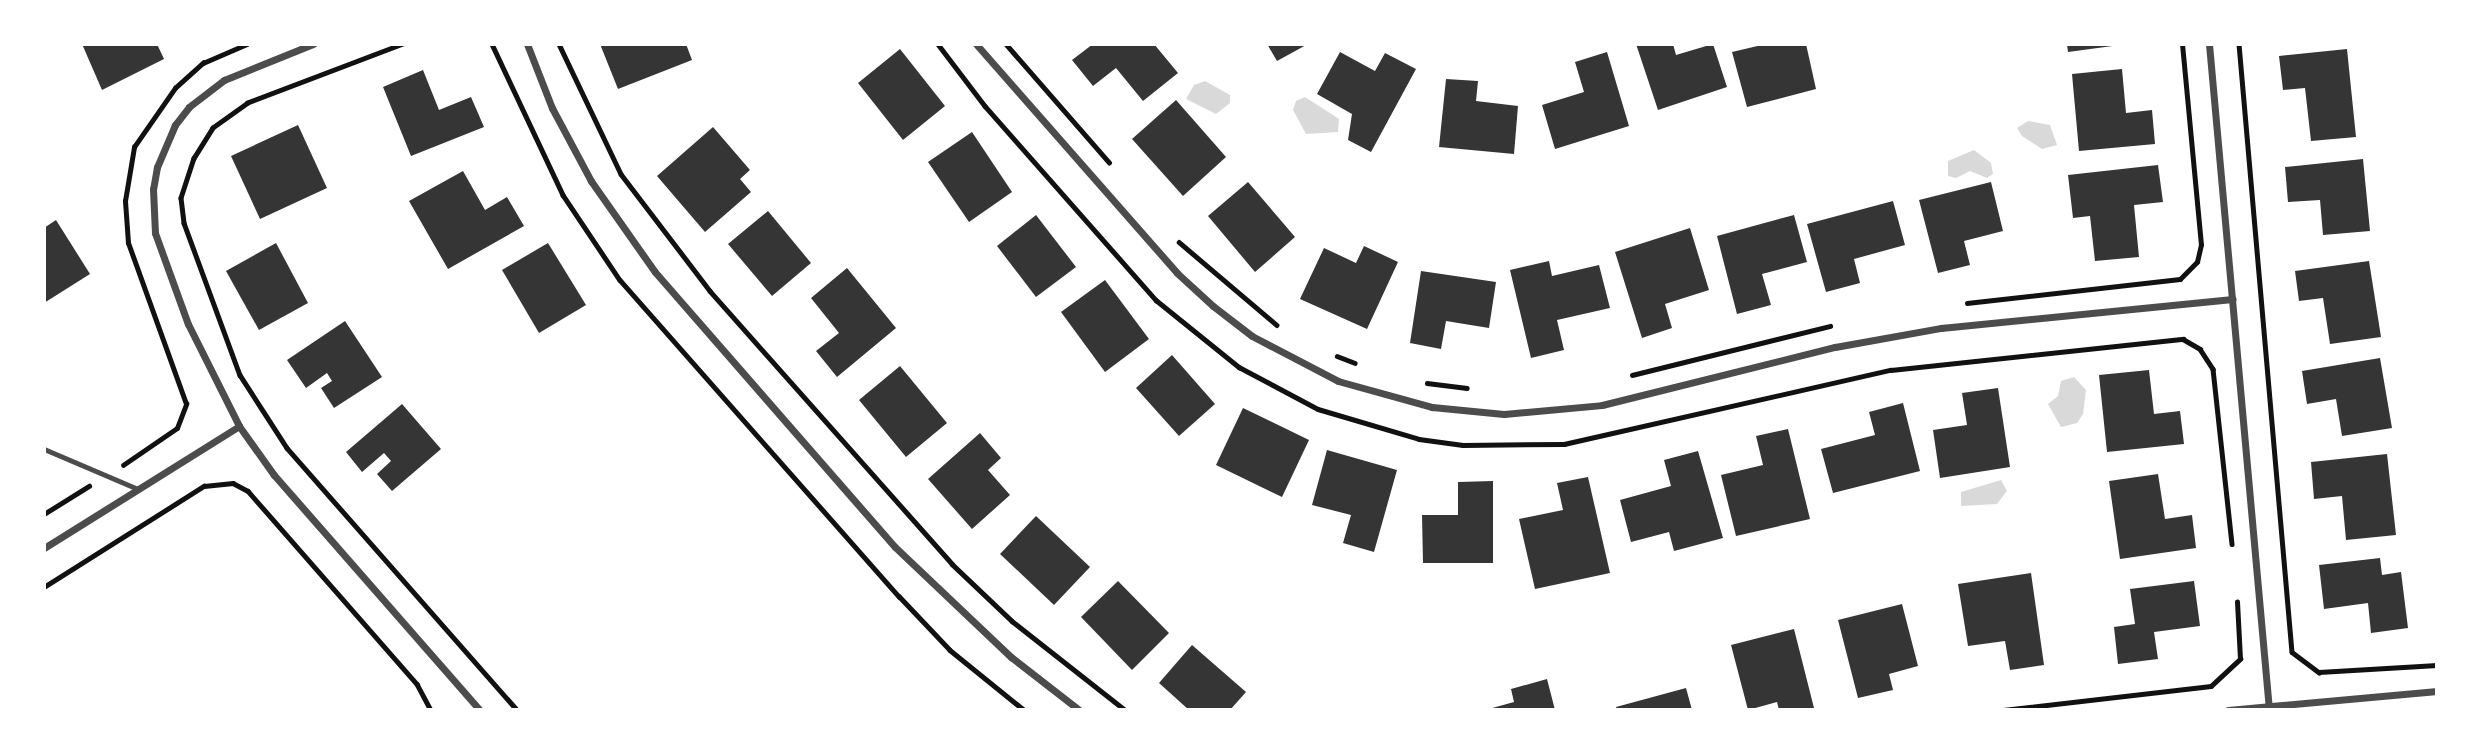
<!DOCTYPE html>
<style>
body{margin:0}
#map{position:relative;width:2481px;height:754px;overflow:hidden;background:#fff;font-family:Jost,sans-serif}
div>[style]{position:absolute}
.water>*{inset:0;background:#d9d9d9}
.building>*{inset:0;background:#353535}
.path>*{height:4.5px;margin:-2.25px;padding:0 2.25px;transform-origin:2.25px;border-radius:2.25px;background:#111}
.service>*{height:5px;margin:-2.5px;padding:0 2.5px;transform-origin:2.5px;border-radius:2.5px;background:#4c4c4c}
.minor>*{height:7px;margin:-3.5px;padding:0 3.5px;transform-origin:3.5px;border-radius:3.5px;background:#4c4c4c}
span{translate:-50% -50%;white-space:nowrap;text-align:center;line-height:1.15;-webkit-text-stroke:5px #fff;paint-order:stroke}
.frame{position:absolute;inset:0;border:46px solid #fff;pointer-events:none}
</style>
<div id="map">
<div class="water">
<div style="clip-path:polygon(1205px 81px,1230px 95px,1230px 103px,1216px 114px,1186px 99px,1194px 85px)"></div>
<div style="clip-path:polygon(1305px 97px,1339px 119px,1338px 132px,1306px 134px,1293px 110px,1296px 101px)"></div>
<div style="clip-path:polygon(2028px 121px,2050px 125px,2057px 145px,2042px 149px,2022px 136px,2017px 128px)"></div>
<div style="clip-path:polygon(1974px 150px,1991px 163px,1993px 174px,1987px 178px,1970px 171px,1956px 178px,1948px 176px,1948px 161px)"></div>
<div style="clip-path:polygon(2074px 377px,2086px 390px,2083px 414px,2077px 423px,2061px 427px,2048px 404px,2058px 396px,2061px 381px)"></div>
<div style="clip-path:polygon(2001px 480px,2007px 491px,1997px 504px,1961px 506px,1961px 492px)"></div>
</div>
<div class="building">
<div style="clip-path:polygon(82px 44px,157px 44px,164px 59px,102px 90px)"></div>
<div style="clip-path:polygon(600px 44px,686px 44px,692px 60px,618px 89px)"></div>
<div style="clip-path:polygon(1093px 44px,1154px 44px,1178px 73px,1143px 101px,1116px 68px,1093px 86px,1072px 60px)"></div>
<div style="clip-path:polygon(1267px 44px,1308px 44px,1277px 61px)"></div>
<div style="clip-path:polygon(1636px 44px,1673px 44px,1676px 55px,1713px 44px,1727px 87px,1658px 110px)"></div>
<div style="clip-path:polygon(1766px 44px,1806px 44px,1816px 89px,1747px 107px,1732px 52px)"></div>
<div style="clip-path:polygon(2067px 44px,2120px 44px,2120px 45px,2068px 52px)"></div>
<div style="clip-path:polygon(900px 49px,945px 106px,903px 140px,858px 83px)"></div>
<div style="clip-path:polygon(2347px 49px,2356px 137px,2311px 141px,2305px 88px,2283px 90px,2279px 56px)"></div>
<div style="clip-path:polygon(1340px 52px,1375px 71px,1385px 53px,1416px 69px,1371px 152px,1348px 140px,1352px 114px,1317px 94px)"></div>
<div style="clip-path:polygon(1607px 52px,1629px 126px,1555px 149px,1542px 105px,1584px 92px,1575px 62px)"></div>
<div style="clip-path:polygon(2122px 69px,2126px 113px,2152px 110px,2155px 144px,2079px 151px,2072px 74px)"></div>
<div style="clip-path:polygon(423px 70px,439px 110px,471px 97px,484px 127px,411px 156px,383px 87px)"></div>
<div style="clip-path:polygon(1446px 79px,1478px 81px,1476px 101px,1518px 106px,1514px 154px,1439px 147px)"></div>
<div style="clip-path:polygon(1176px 100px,1226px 157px,1183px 196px,1132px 139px)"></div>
<div style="clip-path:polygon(298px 125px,327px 188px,260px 219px,231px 156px)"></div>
<div style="clip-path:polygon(713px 127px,750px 170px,740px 179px,751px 192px,705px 232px,657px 176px)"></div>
<div style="clip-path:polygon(972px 132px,1012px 192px,969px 222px,928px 162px)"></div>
<div style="clip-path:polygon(2363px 159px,2370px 231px,2323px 235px,2320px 200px,2288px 202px,2285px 167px)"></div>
<div style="clip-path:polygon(2158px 165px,2163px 202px,2134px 205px,2139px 257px,2095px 261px,2090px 216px,2073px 218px,2068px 175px)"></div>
<div style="clip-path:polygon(463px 171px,485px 210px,507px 197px,524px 226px,448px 269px,409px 201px)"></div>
<div style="clip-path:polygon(1248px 182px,1295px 237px,1255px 272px,1208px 216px)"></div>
<div style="clip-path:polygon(1991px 182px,2003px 231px,1964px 241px,1970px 265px,1938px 273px,1919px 200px)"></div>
<div style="clip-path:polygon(1893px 201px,1905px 245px,1854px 259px,1860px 283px,1826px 292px,1807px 224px)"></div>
<div style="clip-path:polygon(768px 211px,811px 263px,772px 296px,728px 244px)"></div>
<div style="clip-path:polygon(1036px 215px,1076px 267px,1036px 297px,997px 246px)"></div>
<div style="clip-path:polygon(1794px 215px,1807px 262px,1762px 274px,1771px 305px,1737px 314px,1717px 236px)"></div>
<div style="clip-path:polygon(56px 220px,90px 274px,44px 303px,44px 228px)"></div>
<div style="clip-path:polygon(1690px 228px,1709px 290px,1665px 304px,1672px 328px,1642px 338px,1615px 252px)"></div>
<div style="clip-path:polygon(276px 243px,308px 303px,259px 330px,226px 271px)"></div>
<div style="clip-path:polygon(548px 243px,586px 305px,539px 333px,502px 270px)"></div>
<div style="clip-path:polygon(1364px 246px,1398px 262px,1367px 329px,1300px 299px,1324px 248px,1356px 263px)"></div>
<div style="clip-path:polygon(1549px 261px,1552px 276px,1599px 265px,1610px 308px,1557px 320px,1564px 350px,1531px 358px,1510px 270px)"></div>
<div style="clip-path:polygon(2369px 261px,2381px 337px,2330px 344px,2323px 298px,2299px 301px,2295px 271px)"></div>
<div style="clip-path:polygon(847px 268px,896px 328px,837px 377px,816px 351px,839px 333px,811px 298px)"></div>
<div style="clip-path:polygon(1421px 271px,1496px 282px,1489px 328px,1446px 321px,1441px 349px,1410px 343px)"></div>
<div style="clip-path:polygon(1105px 280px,1149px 339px,1105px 372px,1061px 312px)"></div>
<div style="clip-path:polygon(345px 321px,382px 377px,334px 408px,321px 388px,332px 381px,327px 373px,306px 388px,287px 360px)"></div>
<div style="clip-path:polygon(1172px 355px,1215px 404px,1179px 436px,1136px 388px)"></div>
<div style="clip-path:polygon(2380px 358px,2392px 428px,2342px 436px,2336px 399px,2307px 404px,2302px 371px)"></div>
<div style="clip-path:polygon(900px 366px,947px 423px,906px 457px,859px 400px)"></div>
<div style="clip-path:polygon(2149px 370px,2154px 414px,2180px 411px,2184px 444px,2107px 452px,2099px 375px)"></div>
<div style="clip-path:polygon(1998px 388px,2010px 467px,1940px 478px,1933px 430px,1967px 425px,1962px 393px)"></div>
<div style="clip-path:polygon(1903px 403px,1920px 471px,1833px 493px,1821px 449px,1875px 435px,1869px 412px)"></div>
<div style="clip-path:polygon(402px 404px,441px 449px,392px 491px,377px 474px,391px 461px,384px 453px,362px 472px,346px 452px)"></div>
<div style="clip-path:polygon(1243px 408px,1309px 440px,1282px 497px,1216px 465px)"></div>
<div style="clip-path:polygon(1788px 429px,1810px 519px,1736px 536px,1721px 475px,1763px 465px,1756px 436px)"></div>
<div style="clip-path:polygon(980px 433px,1001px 458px,988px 470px,1010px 495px,972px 529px,928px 479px)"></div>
<div style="clip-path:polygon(1327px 450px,1397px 470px,1374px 552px,1343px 543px,1351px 515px,1312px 505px)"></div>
<div style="clip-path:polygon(1698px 451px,1723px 538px,1674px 551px,1669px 532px,1631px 542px,1620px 500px,1671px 486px,1664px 460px)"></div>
<div style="clip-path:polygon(2387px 454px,2396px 535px,2346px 540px,2342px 496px,2314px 499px,2311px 462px)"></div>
<div style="clip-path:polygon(2158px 474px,2165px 519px,2192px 515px,2196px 548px,2120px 559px,2109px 481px)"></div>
<div style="clip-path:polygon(1588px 477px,1610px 573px,1535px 589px,1519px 519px,1563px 510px,1557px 483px)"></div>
<div style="clip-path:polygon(1493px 481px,1493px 563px,1423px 563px,1422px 515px,1458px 515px,1458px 482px)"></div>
<div style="clip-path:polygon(1036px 516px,1090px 567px,1054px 605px,1000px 554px)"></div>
<div style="clip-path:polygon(2380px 558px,2382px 575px,2401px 572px,2408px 628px,2371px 633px,2368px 603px,2324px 609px,2319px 565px)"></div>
<div style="clip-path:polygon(2031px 573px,2044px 665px,2010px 670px,2005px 641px,1968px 646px,1958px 584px)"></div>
<div style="clip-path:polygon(1118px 581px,1169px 633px,1132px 670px,1081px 617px)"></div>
<div style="clip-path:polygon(2194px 581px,2200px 626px,2154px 632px,2158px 659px,2118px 664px,2114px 627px,2135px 624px,2130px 589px)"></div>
<div style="clip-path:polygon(1902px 604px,1918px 666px,1889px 674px,1893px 690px,1858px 698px,1838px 620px)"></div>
<div style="clip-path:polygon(1794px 629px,1814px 708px,1779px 710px,1777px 702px,1748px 710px,1731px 645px)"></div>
<div style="clip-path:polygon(1192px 645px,1246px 692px,1230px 710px,1189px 710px,1159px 683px)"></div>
<div style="clip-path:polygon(1547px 679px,1555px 710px,1485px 710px,1514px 702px,1511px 689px)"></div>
<div style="clip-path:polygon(1686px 688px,1692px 710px,1617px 710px,1616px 707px)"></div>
</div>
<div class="path">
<div style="left:403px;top:44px;width:166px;rotate:159.2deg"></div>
<div style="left:248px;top:103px;width:43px;rotate:144.5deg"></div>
<div style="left:213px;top:128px;width:36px;rotate:122deg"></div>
<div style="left:194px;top:158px;width:42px;rotate:108deg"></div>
<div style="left:181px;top:198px;width:25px;rotate:83deg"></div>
<div style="left:184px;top:223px;width:162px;rotate:69.8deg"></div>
<div style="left:240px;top:375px;width:87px;rotate:57.2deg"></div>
<div style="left:287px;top:448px;width:349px;rotate:48.7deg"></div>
<div style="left:492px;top:44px;width:167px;rotate:64.8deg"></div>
<div style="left:563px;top:195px;width:102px;rotate:56.2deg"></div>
<div style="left:620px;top:280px;width:422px;rotate:48.6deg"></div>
<div style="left:899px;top:596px;width:74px;rotate:46.6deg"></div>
<div style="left:950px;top:650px;width:95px;rotate:39deg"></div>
<div style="left:559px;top:44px;width:144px;rotate:64.5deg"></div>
<div style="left:621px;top:174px;width:147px;rotate:52.7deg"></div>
<div style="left:710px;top:291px;width:365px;rotate:48.4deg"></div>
<div style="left:952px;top:564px;width:83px;rotate:43.5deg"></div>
<div style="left:1012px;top:621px;width:144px;rotate:38.2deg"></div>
<div style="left:938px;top:44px;width:78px;rotate:52.8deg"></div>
<div style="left:985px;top:106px;width:259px;rotate:48.6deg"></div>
<div style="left:1156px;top:300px;width:107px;rotate:38.9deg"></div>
<div style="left:1239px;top:367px;width:89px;rotate:28deg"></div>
<div style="left:1318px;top:409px;width:105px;rotate:16.5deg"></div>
<div style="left:1419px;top:439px;width:44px;rotate:7.8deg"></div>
<div style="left:1463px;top:445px;width:101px;rotate:-0.6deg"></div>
<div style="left:1564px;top:444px;width:335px;rotate:-12.8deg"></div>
<div style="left:1891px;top:370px;width:294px;rotate:-6.1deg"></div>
<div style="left:2183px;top:339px;width:20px;rotate:30deg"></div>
<div style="left:2200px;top:349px;width:24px;rotate:57deg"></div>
<div style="left:2213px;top:369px;width:176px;rotate:83.8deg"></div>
<div style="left:1006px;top:44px;width:157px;rotate:48.9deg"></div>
<div style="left:1462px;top:44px;width:51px"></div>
<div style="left:2239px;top:44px;width:610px;rotate:85.02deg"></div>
<div style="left:2292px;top:652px;width:34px;rotate:37deg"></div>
<div style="left:2319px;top:672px;width:118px;rotate:-3.4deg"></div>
<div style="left:1179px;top:242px;width:128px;rotate:40.3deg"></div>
<div style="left:1967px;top:303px;width:214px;rotate:-6.4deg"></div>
<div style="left:2180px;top:279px;width:24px;rotate:-45deg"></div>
<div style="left:2197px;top:262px;width:17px;rotate:-77deg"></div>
<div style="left:2201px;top:245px;width:202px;rotate:-95.4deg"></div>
<div style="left:1337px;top:356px;width:19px;rotate:21deg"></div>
<div style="left:1632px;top:375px;width:204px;rotate:-13.9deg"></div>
<div style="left:1427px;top:383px;width:40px;rotate:7.1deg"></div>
<div style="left:123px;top:465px;width:65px;rotate:-34.4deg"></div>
<div style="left:177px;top:428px;width:26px;rotate:-69deg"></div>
<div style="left:186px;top:404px;width:171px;rotate:-109.8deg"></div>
<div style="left:128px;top:243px;width:42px;rotate:-94.1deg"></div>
<div style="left:125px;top:201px;width:55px;rotate:-80.5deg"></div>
<div style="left:134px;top:147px;width:72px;rotate:-55.2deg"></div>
<div style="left:175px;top:88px;width:38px;rotate:-42deg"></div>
<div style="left:203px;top:63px;width:48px;rotate:-23.4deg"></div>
<div style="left:44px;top:514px;width:53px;rotate:-31.9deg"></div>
<div style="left:44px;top:587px;width:189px;rotate:-32.3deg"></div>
<div style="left:204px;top:486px;width:29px;rotate:-6deg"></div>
<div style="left:233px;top:483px;width:17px;rotate:28deg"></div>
<div style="left:248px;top:491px;width:257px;rotate:48.8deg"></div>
<div style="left:417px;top:684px;width:30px;rotate:62deg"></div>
<div style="left:2003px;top:710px;width:209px;rotate:-6.6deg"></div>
<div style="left:2211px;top:686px;width:40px;rotate:-43deg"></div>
<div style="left:2240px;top:659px;width:57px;rotate:-93deg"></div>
</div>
<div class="service">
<div style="left:44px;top:449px;width:102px;rotate:23.1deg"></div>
</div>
<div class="minor">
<div style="left:313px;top:44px;width:96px;rotate:158deg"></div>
<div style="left:224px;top:80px;width:44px;rotate:142.4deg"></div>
<div style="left:189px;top:107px;width:23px;rotate:128deg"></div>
<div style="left:175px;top:125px;width:46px;rotate:113.2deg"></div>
<div style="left:157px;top:167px;width:22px;rotate:100deg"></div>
<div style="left:153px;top:189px;width:44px;rotate:87.4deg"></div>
<div style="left:155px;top:233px;width:97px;rotate:70.1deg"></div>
<div style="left:188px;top:324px;width:114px;rotate:63.4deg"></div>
<div style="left:239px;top:426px;width:60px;rotate:54.5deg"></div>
<div style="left:274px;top:475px;width:313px;rotate:48.8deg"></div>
<div style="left:527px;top:44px;width:69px;rotate:68.7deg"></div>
<div style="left:552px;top:108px;width:83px;rotate:61.9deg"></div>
<div style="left:591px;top:181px;width:111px;rotate:54.9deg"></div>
<div style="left:655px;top:272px;width:365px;rotate:48.9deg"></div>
<div style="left:895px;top:547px;width:160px;rotate:43.5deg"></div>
<div style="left:1011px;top:657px;width:86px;rotate:37.9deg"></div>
<div style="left:976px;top:44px;width:305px;rotate:48.7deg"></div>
<div style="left:1177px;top:273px;width:49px;rotate:42.5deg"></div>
<div style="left:1213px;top:306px;width:49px;rotate:37.6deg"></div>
<div style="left:1252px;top:336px;width:97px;rotate:27.6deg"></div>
<div style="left:1338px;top:381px;width:98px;rotate:15.5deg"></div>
<div style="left:1432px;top:407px;width:72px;rotate:5.6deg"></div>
<div style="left:1504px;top:414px;width:98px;rotate:-5.2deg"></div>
<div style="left:1602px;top:405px;width:240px;rotate:-14deg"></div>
<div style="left:1835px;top:347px;width:108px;rotate:-10.2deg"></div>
<div style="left:1941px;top:328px;width:293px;rotate:-5.7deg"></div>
<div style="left:2209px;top:44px;width:669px;rotate:84.85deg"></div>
<div style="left:44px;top:548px;width:230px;rotate:-32deg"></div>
<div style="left:2228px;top:710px;width:210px;rotate:-5.2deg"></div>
</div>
<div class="frame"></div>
</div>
